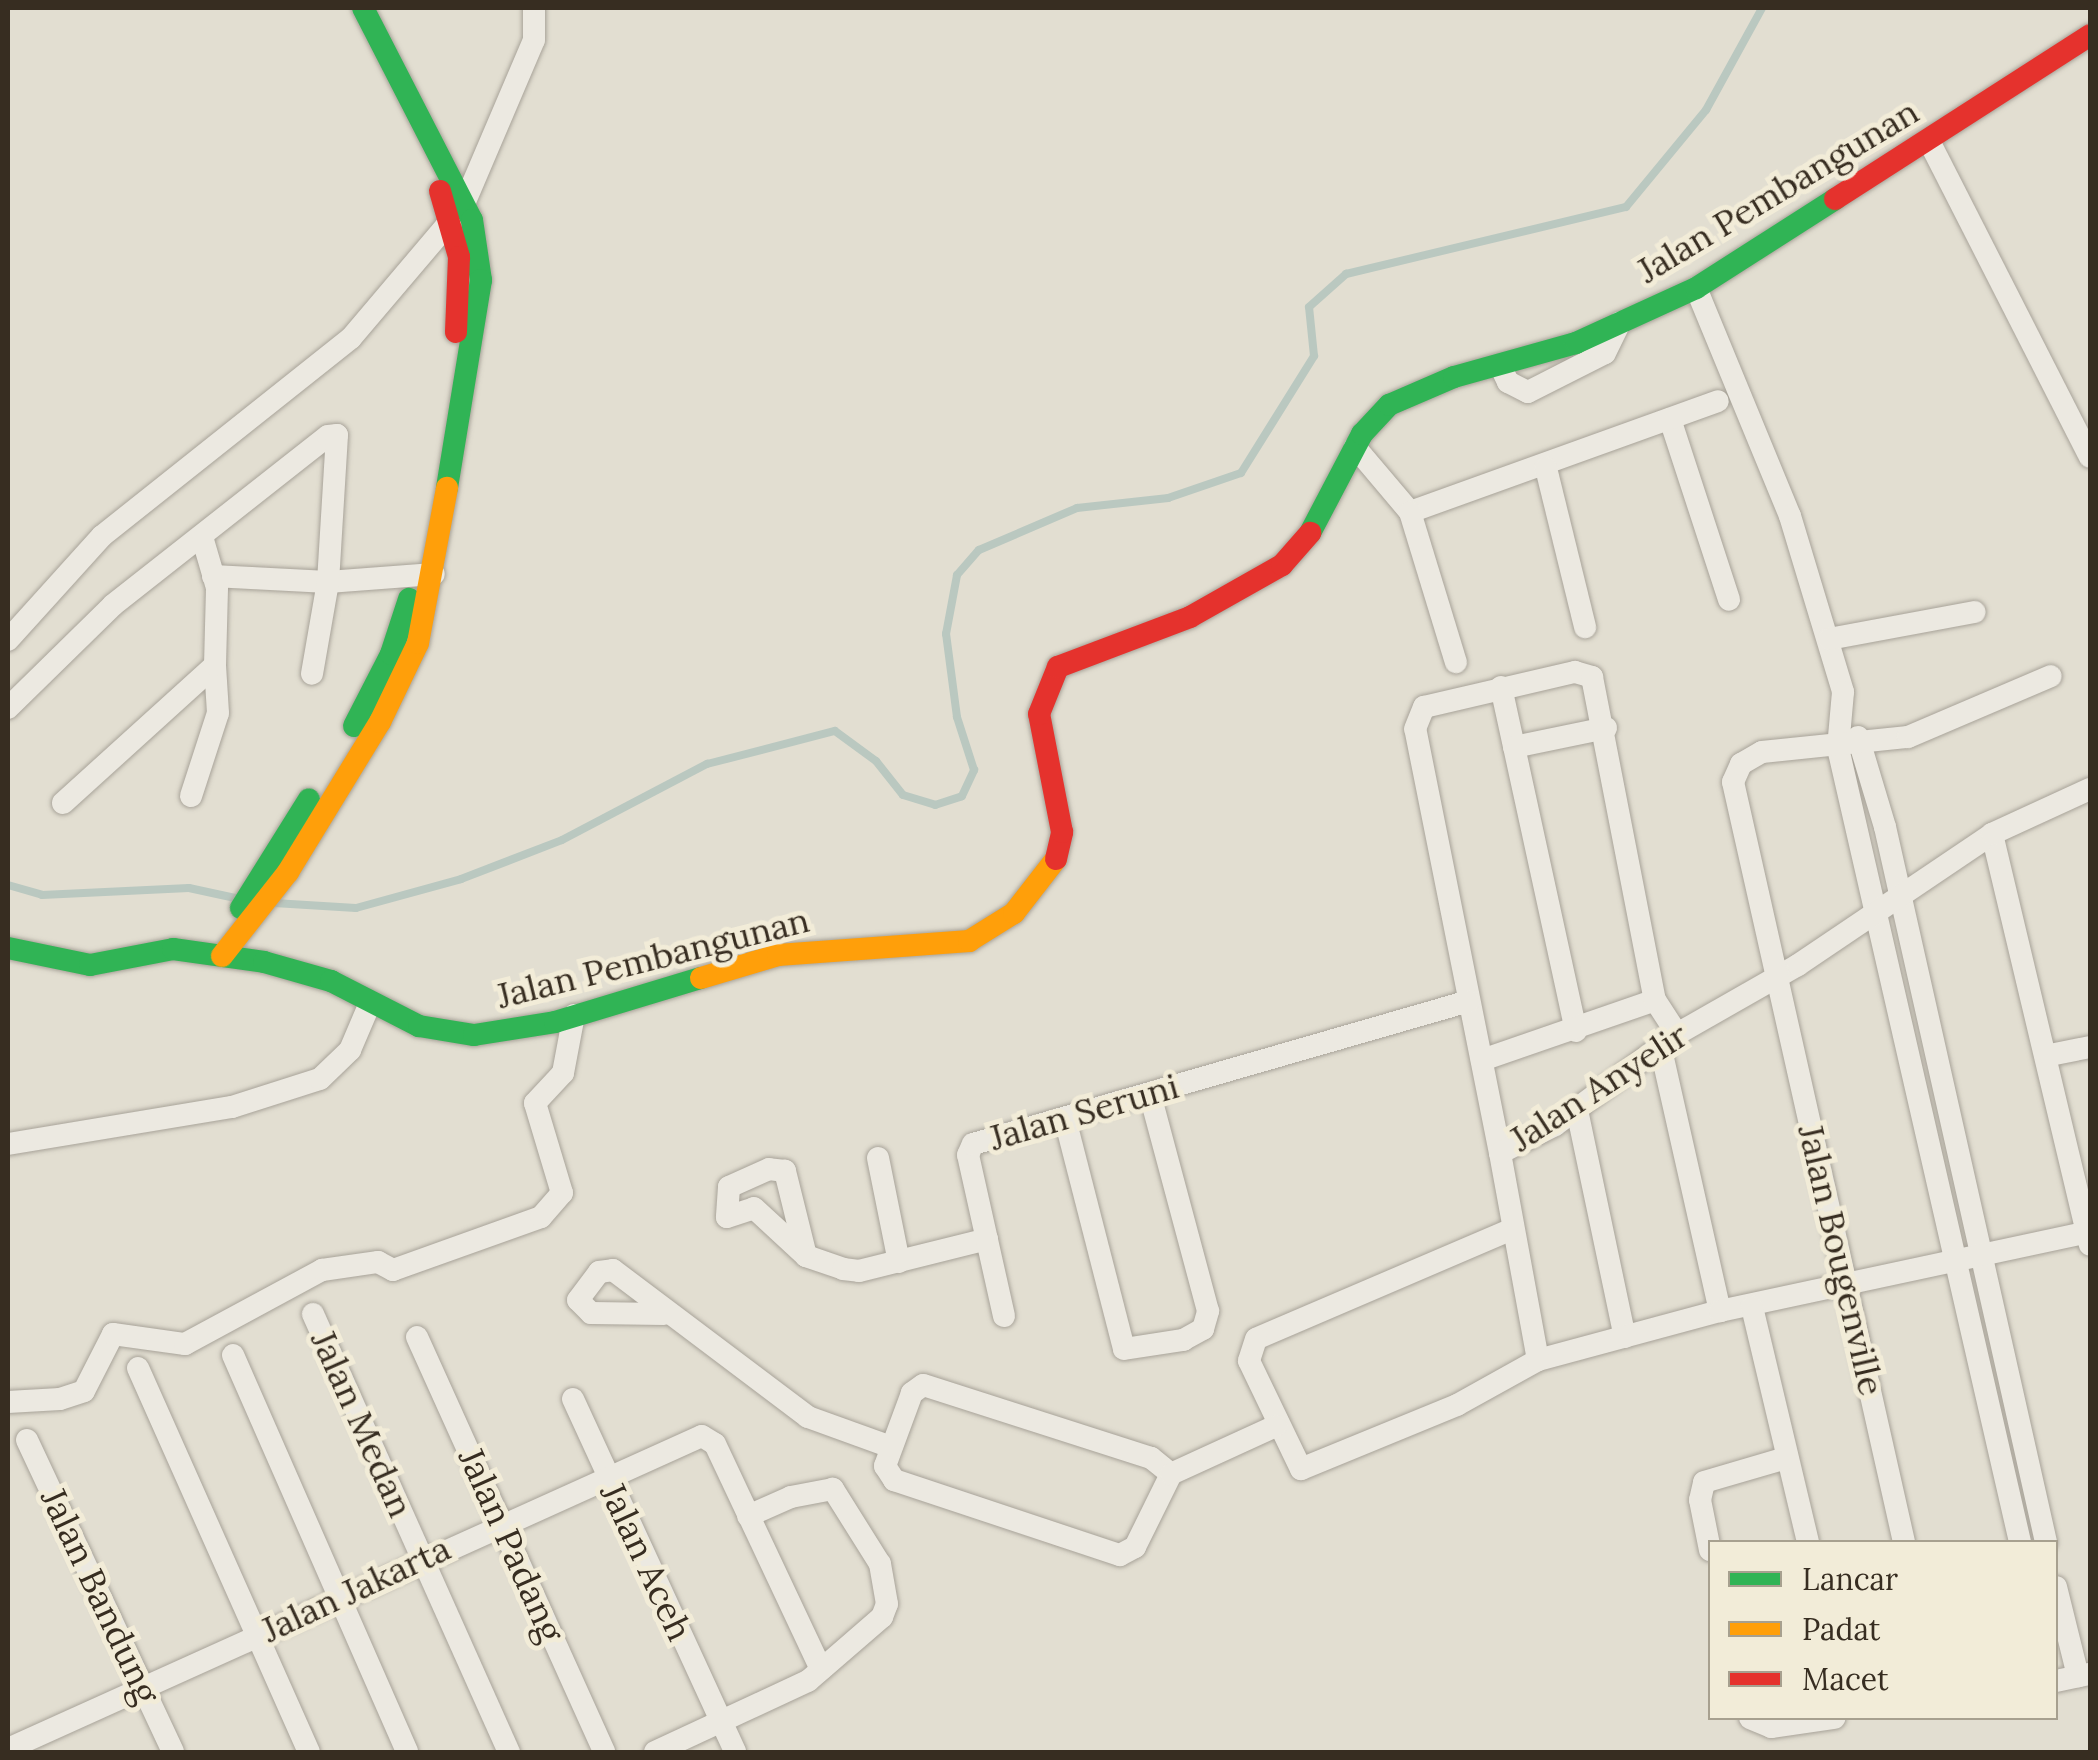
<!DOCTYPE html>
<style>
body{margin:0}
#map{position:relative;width:2098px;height:1760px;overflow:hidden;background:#e2ded1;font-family:Lora,serif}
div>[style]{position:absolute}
.stream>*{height:8px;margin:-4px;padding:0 4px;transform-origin:4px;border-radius:4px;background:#bac8c0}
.roads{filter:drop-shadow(0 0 2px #a8a399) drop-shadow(0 0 2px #a8a399)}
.street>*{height:22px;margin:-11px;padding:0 11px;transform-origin:11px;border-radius:11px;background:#ece9e1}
.fast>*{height:22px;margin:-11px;padding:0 11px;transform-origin:11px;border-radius:11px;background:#30b455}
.slow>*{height:22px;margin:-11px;padding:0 11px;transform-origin:11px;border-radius:11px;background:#ff9f0a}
.jam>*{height:22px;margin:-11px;padding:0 11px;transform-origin:11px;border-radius:11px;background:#e5322d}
span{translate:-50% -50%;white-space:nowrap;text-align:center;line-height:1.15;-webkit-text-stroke:10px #f2ecd8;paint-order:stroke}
.street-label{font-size:35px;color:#372d21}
.frame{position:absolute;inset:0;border:10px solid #372d21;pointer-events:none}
.legend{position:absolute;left:1708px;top:1540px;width:350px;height:180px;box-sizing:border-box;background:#f2ecd8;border:2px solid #a7a08f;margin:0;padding:12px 18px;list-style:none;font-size:30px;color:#372d21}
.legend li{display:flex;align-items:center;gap:20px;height:50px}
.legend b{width:50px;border:2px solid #a7a08f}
</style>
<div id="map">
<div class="stream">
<div style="left:8px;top:885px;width:35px;rotate:16deg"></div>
<div style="left:42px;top:895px;width:147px;rotate:-2.7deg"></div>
<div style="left:189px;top:888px;width:52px;rotate:12.2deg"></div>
<div style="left:274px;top:903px;width:82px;rotate:3.5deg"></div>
<div style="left:356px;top:908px;width:109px;rotate:-15.4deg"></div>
<div style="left:461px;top:879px;width:108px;rotate:-21.1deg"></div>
<div style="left:562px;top:840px;width:164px;rotate:-27.7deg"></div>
<div style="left:707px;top:764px;width:132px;rotate:-14.5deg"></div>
<div style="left:835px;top:731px;width:51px;rotate:36.2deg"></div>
<div style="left:876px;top:761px;width:43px;rotate:51.5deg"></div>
<div style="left:903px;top:795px;width:34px;rotate:17deg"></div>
<div style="left:935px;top:805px;width:28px;rotate:-18deg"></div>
<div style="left:962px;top:796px;width:29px;rotate:-65deg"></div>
<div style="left:974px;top:770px;width:56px;rotate:-107.8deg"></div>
<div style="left:957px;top:717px;width:84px;rotate:-97.5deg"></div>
<div style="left:946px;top:634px;width:60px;rotate:-79.4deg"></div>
<div style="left:957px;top:575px;width:33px;rotate:-49deg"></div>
<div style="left:979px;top:550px;width:107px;rotate:-23.2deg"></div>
<div style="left:1077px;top:508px;width:92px;rotate:-6.3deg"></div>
<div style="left:1168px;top:498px;width:77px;rotate:-18.9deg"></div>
<div style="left:1241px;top:473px;width:138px;rotate:-58deg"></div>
<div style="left:1314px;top:356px;width:49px;rotate:-95.8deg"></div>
<div style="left:1309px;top:307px;width:50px;rotate:-41.7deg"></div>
<div style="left:1346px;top:274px;width:288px;rotate:-13.5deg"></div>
<div style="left:1626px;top:207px;width:126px;rotate:-50.5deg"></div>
<div style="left:1706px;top:110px;width:116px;rotate:-61.2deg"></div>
</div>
<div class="roads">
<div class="street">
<div style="left:1930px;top:143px;width:352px;rotate:63deg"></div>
<div style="left:464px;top:204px;width:178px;rotate:-66.9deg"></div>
<div style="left:534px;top:40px;width:32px;rotate:-90deg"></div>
<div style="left:1696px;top:288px;width:247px;rotate:67.6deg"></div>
<div style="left:1790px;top:516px;width:184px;rotate:73.2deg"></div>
<div style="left:1843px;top:692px;width:56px;rotate:95.1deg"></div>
<div style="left:1838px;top:748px;width:815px;rotate:77.09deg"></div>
<div style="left:1500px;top:365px;width:19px;rotate:65deg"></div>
<div style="left:1508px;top:382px;width:22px;rotate:27deg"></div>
<div style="left:1528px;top:392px;width:86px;rotate:-26.9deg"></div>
<div style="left:1605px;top:353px;width:34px;rotate:-64deg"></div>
<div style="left:1670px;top:419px;width:190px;rotate:71.9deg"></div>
<div style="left:1355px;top:447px;width:85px;rotate:49.8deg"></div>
<div style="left:1410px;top:512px;width:327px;rotate:-19.8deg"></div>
<div style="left:1546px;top:468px;width:164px;rotate:76.2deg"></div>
<div style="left:1410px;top:512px;width:157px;rotate:73deg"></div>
<div style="left:213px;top:576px;width:115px;rotate:3deg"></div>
<div style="left:328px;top:582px;width:106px;rotate:-4.3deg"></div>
<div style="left:1829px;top:639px;width:148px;rotate:-10.5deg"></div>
<div style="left:8px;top:640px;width:140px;rotate:-47.9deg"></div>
<div style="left:102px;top:536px;width:318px;rotate:-38.5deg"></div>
<div style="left:351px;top:338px;width:155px;rotate:-49.7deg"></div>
<div style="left:1501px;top:687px;width:352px;rotate:77.7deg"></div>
<div style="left:8px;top:708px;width:147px;rotate:-44.4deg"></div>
<div style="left:113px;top:605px;width:273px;rotate:-38.2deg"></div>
<div style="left:328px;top:436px;width:9px;rotate:-6deg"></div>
<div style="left:337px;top:435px;width:147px;rotate:93.5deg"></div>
<div style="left:328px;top:582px;width:93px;rotate:99.9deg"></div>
<div style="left:1858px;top:737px;width:94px;rotate:73.3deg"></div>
<div style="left:1885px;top:827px;width:733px;rotate:77.31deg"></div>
<div style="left:1514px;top:747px;width:94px;rotate:-11.7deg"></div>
<div style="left:191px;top:796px;width:87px;rotate:-72deg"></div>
<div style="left:218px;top:713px;width:48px;rotate:-93.6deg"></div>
<div style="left:63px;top:803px;width:205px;rotate:-42.2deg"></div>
<div style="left:215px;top:665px;width:77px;rotate:-88.5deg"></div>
<div style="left:217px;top:588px;width:50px;rotate:-106.3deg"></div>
<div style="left:1992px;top:834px;width:422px;rotate:76.6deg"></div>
<div style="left:1660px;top:1045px;width:273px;rotate:77.3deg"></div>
<div style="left:2050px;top:1055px;width:41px;rotate:-11.3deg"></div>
<div style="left:1482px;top:1060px;width:183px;rotate:-19.1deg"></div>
<div style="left:1577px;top:1110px;width:232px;rotate:78.1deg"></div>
<div style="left:1065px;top:1119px;width:237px;rotate:75.6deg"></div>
<div style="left:1124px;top:1349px;width:60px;rotate:-8.7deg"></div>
<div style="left:1183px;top:1340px;width:23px;rotate:-29deg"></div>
<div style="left:1203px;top:1329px;width:19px;rotate:-74deg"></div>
<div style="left:1208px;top:1311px;width:224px;rotate:-105deg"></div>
<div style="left:8px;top:1144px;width:227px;rotate:-9.4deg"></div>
<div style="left:232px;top:1107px;width:92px;rotate:-17.7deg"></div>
<div style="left:320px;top:1079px;width:42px;rotate:-44deg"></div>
<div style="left:350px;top:1050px;width:51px;rotate:-66.9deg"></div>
<div style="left:1500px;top:1153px;width:432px;rotate:-101.3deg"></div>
<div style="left:1415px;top:729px;width:24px;rotate:-68deg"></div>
<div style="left:1424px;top:707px;width:155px;rotate:-13.1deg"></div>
<div style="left:1575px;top:672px;width:18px;rotate:16deg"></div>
<div style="left:1592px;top:677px;width:329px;rotate:79deg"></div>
<div style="left:1655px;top:1000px;width:40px;rotate:57.1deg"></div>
<div style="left:878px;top:1158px;width:106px;rotate:78.6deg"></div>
<div style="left:1510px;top:1230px;width:276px;rotate:156.8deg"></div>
<div style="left:1256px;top:1339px;width:23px;rotate:108deg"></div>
<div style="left:1249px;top:1361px;width:120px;rotate:64.3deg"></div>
<div style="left:1301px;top:1469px;width:169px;rotate:-22.3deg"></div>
<div style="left:1457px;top:1405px;width:93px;rotate:-29.1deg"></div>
<div style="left:1538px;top:1360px;width:188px;rotate:-15.1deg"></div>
<div style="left:1720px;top:1311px;width:378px;rotate:-12.1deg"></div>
<div style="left:806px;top:1256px;width:88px;rotate:-103.9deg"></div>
<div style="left:785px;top:1171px;width:16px;rotate:-173deg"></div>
<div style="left:769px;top:1169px;width:44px;rotate:155.8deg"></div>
<div style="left:729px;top:1187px;width:30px;rotate:94deg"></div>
<div style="left:727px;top:1217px;width:28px;rotate:-18deg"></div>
<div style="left:754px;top:1208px;width:71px;rotate:42.7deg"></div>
<div style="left:806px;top:1256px;width:39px;rotate:19deg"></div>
<div style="left:843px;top:1269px;width:16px;rotate:7deg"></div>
<div style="left:859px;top:1271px;width:132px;rotate:-14deg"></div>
<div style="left:1752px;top:1307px;width:242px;rotate:76.6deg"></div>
<div style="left:313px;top:1314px;width:480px;rotate:65.9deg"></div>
<div style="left:664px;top:1314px;width:73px;rotate:-179.2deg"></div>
<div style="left:591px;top:1313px;width:18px;rotate:-135deg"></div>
<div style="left:578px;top:1300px;width:35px;rotate:-53deg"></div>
<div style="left:599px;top:1272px;width:14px;rotate:-8deg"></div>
<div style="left:613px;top:1270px;width:244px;rotate:37deg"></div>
<div style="left:808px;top:1417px;width:88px;rotate:19.9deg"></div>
<div style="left:1004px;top:1316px;width:165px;rotate:-102.6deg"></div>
<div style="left:968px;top:1155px;width:12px;rotate:-66deg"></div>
<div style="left:973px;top:1144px;width:516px;rotate:-16.08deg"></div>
<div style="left:417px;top:1337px;width:455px;rotate:65.7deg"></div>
<div style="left:233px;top:1355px;width:433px;rotate:66.3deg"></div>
<div style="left:1538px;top:1360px;width:210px;rotate:-100.4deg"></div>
<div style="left:1500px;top:1153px;width:62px;rotate:-27deg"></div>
<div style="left:1555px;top:1125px;width:152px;rotate:-36.7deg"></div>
<div style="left:1677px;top:1034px;width:139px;rotate:-29.7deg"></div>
<div style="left:1798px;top:965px;width:234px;rotate:-34deg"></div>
<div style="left:1992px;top:834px;width:108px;rotate:-24.7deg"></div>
<div style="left:138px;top:1368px;width:420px;rotate:66deg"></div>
<div style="left:573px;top:1399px;width:388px;rotate:65.3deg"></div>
<div style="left:8px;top:1402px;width:52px;rotate:-3.3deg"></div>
<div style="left:60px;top:1399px;width:25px;rotate:-18deg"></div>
<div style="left:84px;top:1391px;width:64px;rotate:-63deg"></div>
<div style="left:113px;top:1334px;width:73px;rotate:7.9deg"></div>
<div style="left:185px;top:1344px;width:156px;rotate:-28.4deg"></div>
<div style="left:322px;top:1270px;width:57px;rotate:-8.1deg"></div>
<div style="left:378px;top:1262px;width:17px;rotate:28deg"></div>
<div style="left:393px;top:1270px;width:157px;rotate:-19.7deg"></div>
<div style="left:541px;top:1217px;width:32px;rotate:-49deg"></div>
<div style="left:562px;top:1193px;width:94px;rotate:-106.7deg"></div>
<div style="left:535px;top:1103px;width:41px;rotate:-47deg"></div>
<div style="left:563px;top:1073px;width:59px;rotate:-79.3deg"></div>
<div style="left:27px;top:1440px;width:344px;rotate:64.9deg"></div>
<div style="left:1171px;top:1474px;width:26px;rotate:-141deg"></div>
<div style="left:1151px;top:1458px;width:239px;rotate:-162.2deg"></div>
<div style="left:923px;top:1385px;width:14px;rotate:144deg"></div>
<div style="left:912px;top:1393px;width:78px;rotate:110.3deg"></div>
<div style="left:885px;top:1466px;width:17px;rotate:57deg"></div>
<div style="left:894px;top:1480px;width:238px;rotate:18.4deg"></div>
<div style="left:1120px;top:1555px;width:17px;rotate:-28deg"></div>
<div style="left:1135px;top:1547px;width:81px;rotate:-63.7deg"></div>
<div style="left:1171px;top:1474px;width:115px;rotate:-24.6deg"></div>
<div style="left:1904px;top:1542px;width:779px;rotate:-102.68deg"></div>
<div style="left:1733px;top:782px;width:20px;rotate:-66deg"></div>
<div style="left:1741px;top:764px;width:24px;rotate:-30deg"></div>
<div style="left:1762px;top:752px;width:147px;rotate:-5.9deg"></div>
<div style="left:1908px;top:737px;width:155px;rotate:-23.1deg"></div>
<div style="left:1710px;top:1550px;width:51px;rotate:-101.3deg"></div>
<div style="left:1700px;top:1500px;width:18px;rotate:-77deg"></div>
<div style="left:1704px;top:1482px;width:85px;rotate:-16.3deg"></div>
<div style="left:2056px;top:1587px;width:92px;rotate:76.1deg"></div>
<div style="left:2056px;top:1681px;width:35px;rotate:-12deg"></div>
<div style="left:1750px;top:1718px;width:23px;rotate:23deg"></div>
<div style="left:1771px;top:1727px;width:64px;rotate:-8.1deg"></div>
<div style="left:8px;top:1749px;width:761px;rotate:-24.28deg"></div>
<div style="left:702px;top:1436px;width:15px;rotate:32deg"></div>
<div style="left:715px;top:1444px;width:249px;rotate:64.8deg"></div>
<div style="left:655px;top:1752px;width:169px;rotate:-24.9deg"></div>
<div style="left:808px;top:1681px;width:98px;rotate:-40.9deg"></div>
<div style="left:882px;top:1617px;width:14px;rotate:-69deg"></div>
<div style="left:887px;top:1604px;width:41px;rotate:-99.9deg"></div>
<div style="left:880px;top:1564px;width:89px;rotate:-122.1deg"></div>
<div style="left:833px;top:1489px;width:43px;rotate:169.2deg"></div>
<div style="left:791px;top:1497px;width:47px;rotate:156.2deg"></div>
</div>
<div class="fast">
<div style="left:363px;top:8px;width:238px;rotate:62.8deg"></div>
<div style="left:472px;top:220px;width:61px;rotate:81.5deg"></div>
<div style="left:481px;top:280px;width:211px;rotate:99.3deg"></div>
<div style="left:1310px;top:533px;width:112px;rotate:-62.3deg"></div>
<div style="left:1362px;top:434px;width:40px;rotate:-47deg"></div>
<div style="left:1389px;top:405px;width:71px;rotate:-23.3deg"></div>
<div style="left:1454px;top:377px;width:127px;rotate:-15.6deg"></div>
<div style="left:1576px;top:343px;width:132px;rotate:-24.6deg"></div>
<div style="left:1696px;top:288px;width:165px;rotate:-32.6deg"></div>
<div style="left:354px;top:726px;width:81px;rotate:-62.8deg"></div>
<div style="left:391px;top:654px;width:58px;rotate:-71.9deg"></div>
<div style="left:241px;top:908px;width:128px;rotate:-58deg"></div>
<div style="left:8px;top:948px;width:84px;rotate:11.7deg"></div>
<div style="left:90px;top:965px;width:85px;rotate:-10.9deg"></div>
<div style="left:173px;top:949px;width:92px;rotate:8.1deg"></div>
<div style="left:264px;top:962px;width:70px;rotate:15.8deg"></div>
<div style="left:331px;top:981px;width:99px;rotate:27.1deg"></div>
<div style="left:419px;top:1026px;width:56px;rotate:9.3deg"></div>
<div style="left:474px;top:1035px;width:82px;rotate:-9.1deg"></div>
<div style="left:555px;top:1022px;width:152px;rotate:-16.8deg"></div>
</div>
<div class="slow">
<div style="left:222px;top:956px;width:107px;rotate:-51.8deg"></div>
<div style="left:288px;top:872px;width:176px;rotate:-58.5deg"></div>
<div style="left:380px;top:722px;width:88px;rotate:-64.3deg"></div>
<div style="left:418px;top:643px;width:158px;rotate:-79.4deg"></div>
<div style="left:701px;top:978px;width:80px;rotate:-16.6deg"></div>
<div style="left:778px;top:955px;width:192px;rotate:-4.2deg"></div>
<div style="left:969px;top:941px;width:53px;rotate:-31.9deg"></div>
<div style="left:1014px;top:913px;width:68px;rotate:-52.1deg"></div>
</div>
<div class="jam">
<div style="left:440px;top:191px;width:69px;rotate:73.9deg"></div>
<div style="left:459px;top:257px;width:75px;rotate:92.3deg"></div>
<div style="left:1835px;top:199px;width:303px;rotate:-32.7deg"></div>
<div style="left:1056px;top:859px;width:28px;rotate:-77deg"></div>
<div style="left:1062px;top:832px;width:120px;rotate:-101deg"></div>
<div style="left:1039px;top:714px;width:51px;rotate:-68deg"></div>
<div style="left:1058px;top:667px;width:141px;rotate:-20.7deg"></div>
<div style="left:1190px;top:617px;width:106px;rotate:-29.5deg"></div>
<div style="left:1282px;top:565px;width:43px;rotate:-48.8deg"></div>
</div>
</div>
<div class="street-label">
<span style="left:1778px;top:191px;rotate:-31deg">Jalan Pembangunan</span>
<span style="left:653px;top:958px;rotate:-14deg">Jalan Pembangunan</span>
<span style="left:1599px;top:1087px;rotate:-33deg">Jalan Anyelir</span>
<span style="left:1084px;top:1112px;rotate:-16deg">Jalan Seruni</span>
<span style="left:1841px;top:1260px;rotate:77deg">Jalan Bougenville</span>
<span style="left:362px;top:1424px;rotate:66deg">Jalan Medan</span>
<span style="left:511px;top:1545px;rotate:66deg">Jalan Padang</span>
<span style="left:646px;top:1562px;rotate:65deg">Jalan Aceh</span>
<span style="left:356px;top:1589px;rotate:-25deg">Jalan Jakarta</span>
<span style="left:100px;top:1596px;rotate:65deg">Jalan Bandung</span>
</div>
<div class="frame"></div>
<ul class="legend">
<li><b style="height:12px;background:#30b455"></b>Lancar</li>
<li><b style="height:12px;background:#ff9f0a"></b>Padat</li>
<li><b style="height:12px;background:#e5322d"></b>Macet</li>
</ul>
</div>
